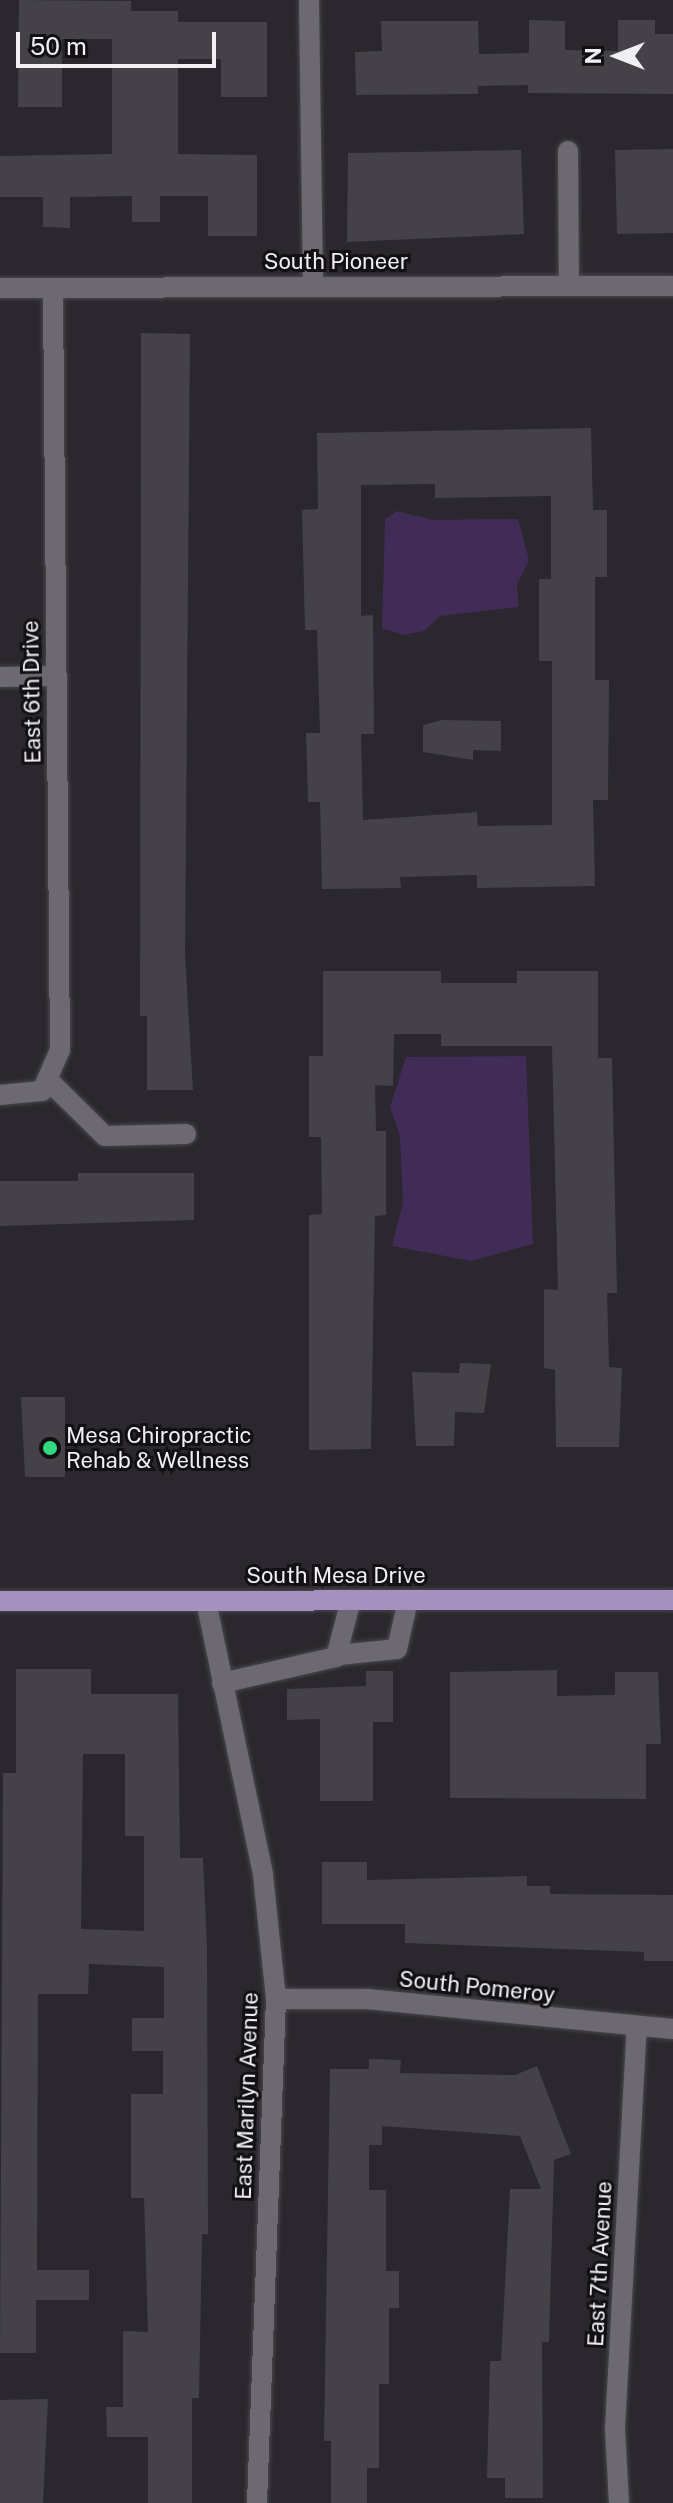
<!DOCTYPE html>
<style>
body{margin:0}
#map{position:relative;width:673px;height:2503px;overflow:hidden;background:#2a272e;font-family:"Public Sans",sans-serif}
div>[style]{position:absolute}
.green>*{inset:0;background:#412c58}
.building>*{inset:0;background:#444149}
.roads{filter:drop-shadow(0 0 2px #48464b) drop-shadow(0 0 2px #48464b)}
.minor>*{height:20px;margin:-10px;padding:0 10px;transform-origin:10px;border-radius:10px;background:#6d6972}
.major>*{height:20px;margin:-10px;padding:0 10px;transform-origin:10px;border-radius:10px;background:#a591bf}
.dots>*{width:22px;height:22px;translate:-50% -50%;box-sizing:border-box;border:4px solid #121013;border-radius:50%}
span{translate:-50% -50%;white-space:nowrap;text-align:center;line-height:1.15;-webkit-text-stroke:6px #121013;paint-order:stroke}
.street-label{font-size:22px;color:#f1eff4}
.poi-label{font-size:22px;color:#f1eff4}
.left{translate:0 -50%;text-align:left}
.north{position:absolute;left:577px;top:16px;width:80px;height:80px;-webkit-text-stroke:6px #121013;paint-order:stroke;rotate:270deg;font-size:22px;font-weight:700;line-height:32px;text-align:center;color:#f1eff4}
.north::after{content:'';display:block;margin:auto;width:28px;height:36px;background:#f1eff4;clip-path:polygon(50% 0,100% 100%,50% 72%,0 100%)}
.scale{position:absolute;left:16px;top:32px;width:200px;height:36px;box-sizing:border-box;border:4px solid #f1eff4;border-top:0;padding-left:10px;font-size:24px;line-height:28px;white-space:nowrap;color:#f1eff4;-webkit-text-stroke:6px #121013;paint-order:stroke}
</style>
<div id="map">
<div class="green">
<div style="clip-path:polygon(397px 511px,433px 520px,518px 519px,529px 560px,517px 585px,519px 607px,440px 616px,424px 631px,402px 635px,382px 628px,385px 519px)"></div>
<div style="clip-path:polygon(526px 1056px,533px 1244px,471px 1261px,392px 1246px,403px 1203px,400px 1136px,390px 1107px,406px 1057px)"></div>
</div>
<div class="building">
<div style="clip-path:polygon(19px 0,131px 1px,131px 11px,178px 11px,178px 22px,267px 22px,267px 97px,221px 97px,221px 59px,178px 59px,178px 154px,257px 155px,257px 236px,208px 236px,208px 196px,160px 196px,160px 222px,132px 222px,132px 196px,70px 197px,70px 228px,43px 227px,43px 197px,0 197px,0 156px,112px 154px,112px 39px,62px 39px,62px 107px,18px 107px)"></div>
<div style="clip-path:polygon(529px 20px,565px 21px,565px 50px,618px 51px,618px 20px,655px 20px,655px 34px,673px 34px,673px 94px,528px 93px,528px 85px,478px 86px,478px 94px,356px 95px,355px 52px,382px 51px,381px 21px,478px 21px,479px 54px,529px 53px)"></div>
<div style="clip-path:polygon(673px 149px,673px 233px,617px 234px,615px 150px)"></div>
<div style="clip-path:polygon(521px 150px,524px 234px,347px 242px,348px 153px)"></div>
<div style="clip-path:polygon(141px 333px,190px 334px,185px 955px,193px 1090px,147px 1090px,147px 1016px,140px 1016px)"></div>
<div style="clip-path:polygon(evenodd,591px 428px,593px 510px,607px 510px,607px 577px,595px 577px,595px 680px,609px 680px,608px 800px,593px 800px,595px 886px,477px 888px,477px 875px,400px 877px,401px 888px,322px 889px,320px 802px,308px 802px,306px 733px,320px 733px,317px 630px,305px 630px,302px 510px,318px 509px,317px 433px,591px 428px,435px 484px,435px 498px,551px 496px,551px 579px,539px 579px,539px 661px,552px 661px,552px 825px,478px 826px,477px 812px,363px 820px,361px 734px,374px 734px,373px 615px,361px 616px,361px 485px,435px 484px)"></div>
<div style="clip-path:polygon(442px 720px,501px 721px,501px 751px,473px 750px,473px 760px,423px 752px,423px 725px)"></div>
<div style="clip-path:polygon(323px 971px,441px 971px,441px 983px,517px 983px,517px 971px,598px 971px,598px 1058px,612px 1058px,617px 1293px,607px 1293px,609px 1367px,622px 1368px,619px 1447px,556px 1447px,555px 1370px,544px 1368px,544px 1289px,558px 1290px,552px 1046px,441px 1046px,441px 1034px,394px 1034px,393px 1086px,375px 1085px,376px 1131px,386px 1131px,386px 1215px,375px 1216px,371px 1449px,309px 1450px,309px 1215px,322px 1214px,321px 1137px,309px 1137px,309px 1056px,323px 1056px)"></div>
<div style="clip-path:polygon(78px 1173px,194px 1173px,194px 1220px,0 1226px,0 1181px,78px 1181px)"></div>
<div style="clip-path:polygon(460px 1363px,491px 1364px,484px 1413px,455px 1412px,454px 1446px,416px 1446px,412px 1372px,459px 1373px)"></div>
<div style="clip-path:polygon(21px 1397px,65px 1397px,65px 1477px,25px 1477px)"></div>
<div style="clip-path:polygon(evenodd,16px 1669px,91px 1669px,91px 1694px,178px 1694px,180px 1858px,203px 1858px,207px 1946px,208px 2234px,202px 2234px,199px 2398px,192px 2398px,192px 2503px,148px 2503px,148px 2437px,107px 2437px,106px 2407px,123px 2407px,123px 2331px,148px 2332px,144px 2198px,131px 2198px,131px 2094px,163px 2094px,163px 2051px,132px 2051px,132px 2018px,164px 2018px,164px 1967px,89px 1964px,88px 1994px,38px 1994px,37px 2270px,89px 2270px,89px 2300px,36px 2300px,36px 2353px,0 2353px,3px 1773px,16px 1773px,16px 1669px,83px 1754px,125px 1754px,125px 1836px,144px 1836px,144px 1931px,81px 1929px,83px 1754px)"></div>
<div style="clip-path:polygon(557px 1670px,557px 1696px,615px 1695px,615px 1672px,658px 1672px,661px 1744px,646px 1744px,646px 1799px,450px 1798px,450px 1672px)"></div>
<div style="clip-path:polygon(366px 1671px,393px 1671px,393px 1722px,373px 1722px,373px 1801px,320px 1801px,320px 1719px,287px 1720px,287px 1689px,366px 1686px)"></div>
<div style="clip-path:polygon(322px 1862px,367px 1862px,367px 1880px,527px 1876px,527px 1886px,550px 1886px,550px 1894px,673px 1895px,673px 1961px,644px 1961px,644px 1952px,405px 1943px,405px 1924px,322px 1924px)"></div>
<div style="clip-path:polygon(369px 2059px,401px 2060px,400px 2073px,515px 2075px,537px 2066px,571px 2154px,554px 2160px,549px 2342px,542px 2342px,543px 2498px,505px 2498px,505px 2478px,487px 2478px,490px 2361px,501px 2361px,510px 2189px,541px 2189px,520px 2136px,382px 2126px,382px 2145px,369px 2145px,369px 2190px,386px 2190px,386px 2271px,399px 2271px,399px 2308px,389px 2308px,389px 2384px,379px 2384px,379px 2468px,367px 2468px,367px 2503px,331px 2503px,331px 2441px,324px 2441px,330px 2069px,369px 2069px)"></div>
<div style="clip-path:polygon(48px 2399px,43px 2503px,0 2503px,0 2400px)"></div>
</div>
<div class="roads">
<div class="minor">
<div style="left:309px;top:0;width:286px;rotate:89.2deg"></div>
<div style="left:568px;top:151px;width:135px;rotate:89.6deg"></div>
<div style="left:0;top:288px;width:673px;rotate:-0.17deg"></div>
<div style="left:0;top:677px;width:56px;rotate:-1deg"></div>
<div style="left:47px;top:1079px;width:81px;rotate:44.5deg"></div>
<div style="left:105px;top:1136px;width:81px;rotate:-1.4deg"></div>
<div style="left:0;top:1095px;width:42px;rotate:-5.4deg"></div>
<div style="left:42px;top:1091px;width:45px;rotate:-66.3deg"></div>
<div style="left:60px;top:1050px;width:762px;rotate:-90.53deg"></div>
<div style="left:206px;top:1601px;width:280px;rotate:78.2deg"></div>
<div style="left:263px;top:1875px;width:125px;rotate:84deg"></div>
<div style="left:276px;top:1999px;width:504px;rotate:92.16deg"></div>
<div style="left:339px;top:1655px;width:58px;rotate:-5.9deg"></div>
<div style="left:397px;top:1649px;width:50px;rotate:-77.3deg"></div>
<div style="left:222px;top:1683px;width:117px;rotate:-12.8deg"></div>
<div style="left:336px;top:1657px;width:59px;rotate:-75.3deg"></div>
<div style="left:276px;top:1999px;width:91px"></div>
<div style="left:367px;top:1999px;width:307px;rotate:5.6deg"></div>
<div style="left:619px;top:2503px;width:75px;rotate:-93.1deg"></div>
<div style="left:615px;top:2428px;width:401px;rotate:-86.9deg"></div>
</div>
<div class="major">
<div style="left:0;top:1601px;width:673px;rotate:-0.09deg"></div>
</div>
</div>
<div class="dots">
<div style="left:50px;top:1448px;background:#34d881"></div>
</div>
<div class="street-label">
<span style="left:336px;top:262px">South Pioneer</span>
<span style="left:32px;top:692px;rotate:-91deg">East 6th Drive</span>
<span style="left:336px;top:1576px">South Mesa Drive</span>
<span style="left:477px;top:1987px;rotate:6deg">South Pomeroy</span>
<span style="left:247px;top:2096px;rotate:-88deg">East Marilyn Avenue</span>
<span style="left:600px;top:2264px;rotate:-87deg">East 7th Avenue</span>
</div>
<div class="poi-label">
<span class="left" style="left:66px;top:1448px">Mesa Chiropractic<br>Rehab &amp; Wellness</span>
</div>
<div class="north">N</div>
<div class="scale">50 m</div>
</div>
